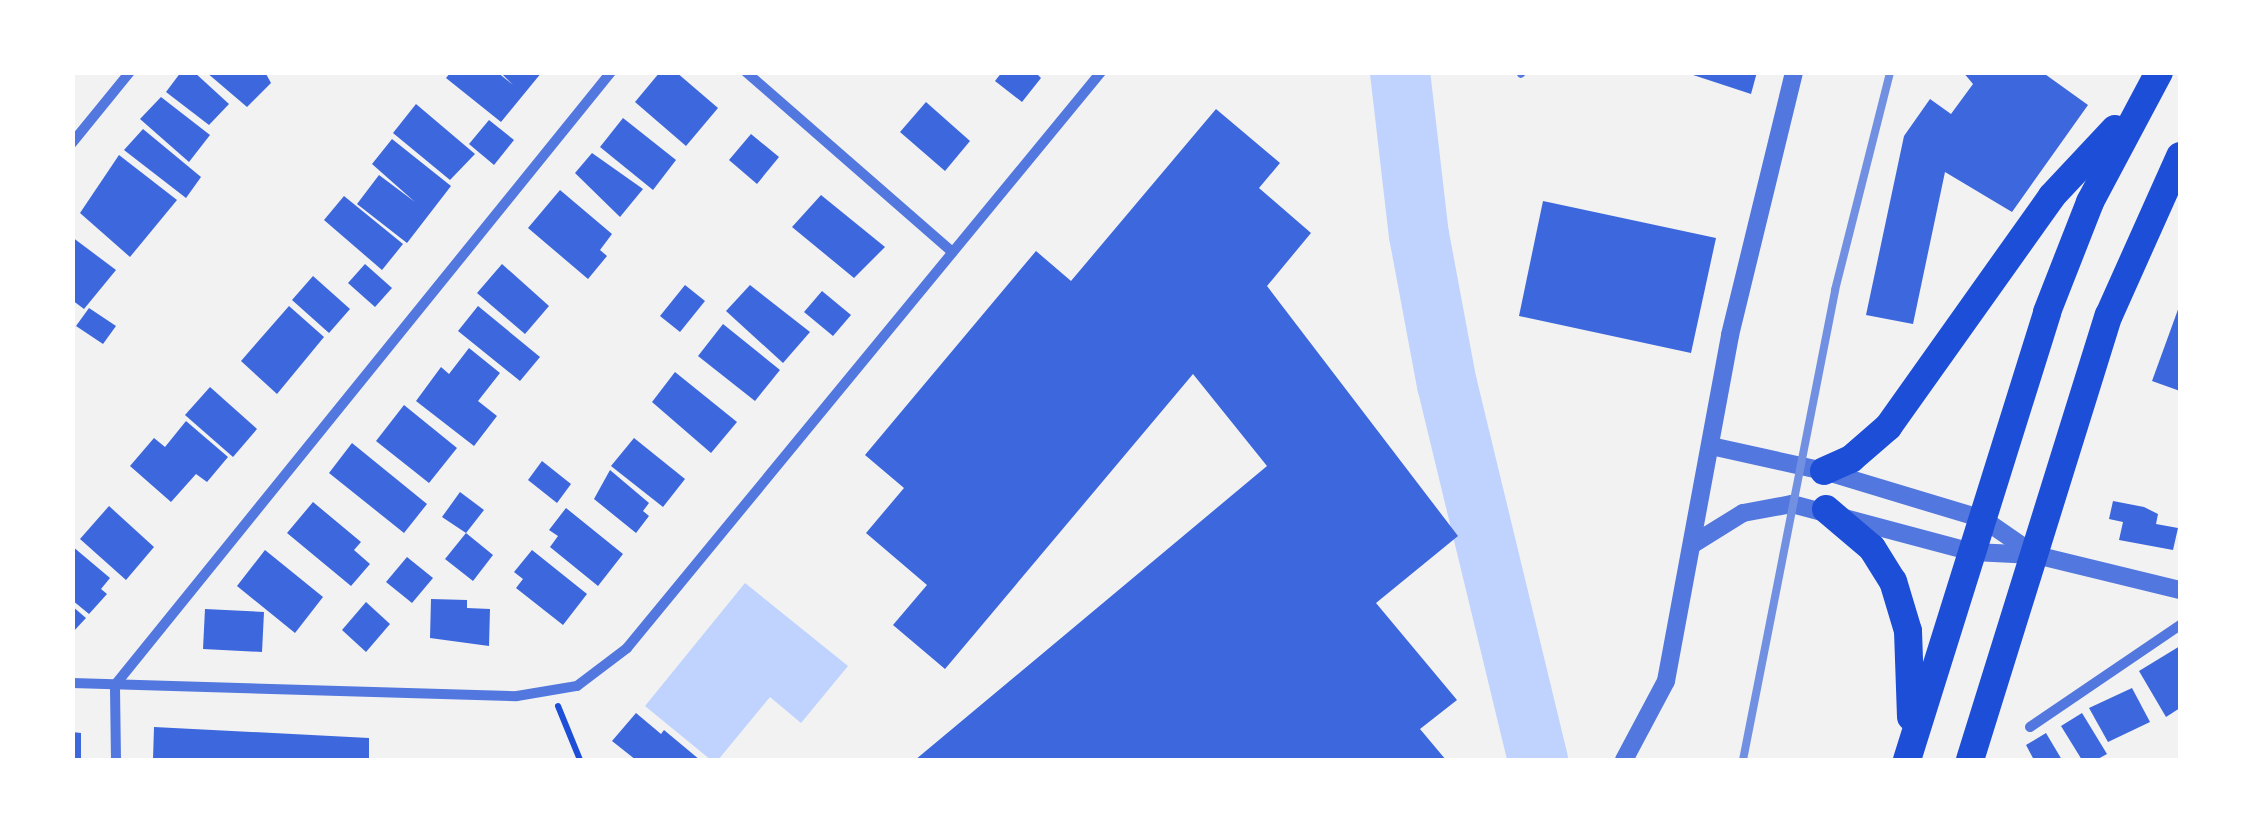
<!DOCTYPE html>
<style>
body{margin:0}
#map{position:relative;width:2253px;height:833px;overflow:hidden;background:#f2f2f2;font-family:"Zilla Slab",serif}
div>[style]{position:absolute}
.water>*{inset:0;background:#bfd3fe}
.river>*{height:60px;margin:-30px;padding:0 30px;transform-origin:30px;border-radius:30px;background:#bfd3fe}
.building>*{inset:0;background:#3d67dc}
.path>*{height:6px;margin:-3px;padding:0 3px;transform-origin:3px;border-radius:3px;background:#1d4ed8}
.service>*{height:8px;margin:-4px;padding:0 4px;transform-origin:4px;border-radius:4px;background:#5277de}
.minor>*{height:10px;margin:-5px;padding:0 5px;transform-origin:5px;border-radius:5px;background:#5277de}
.tertiary>*{height:18px;margin:-9px;padding:0 9px;transform-origin:9px;border-radius:9px;background:#5277de}
.trunk>*{height:28px;margin:-14px;padding:0 14px;transform-origin:14px;border-radius:14px;background:#1d4ed8}
.rail>*{height:8px;margin:-4px;padding:0 4px;transform-origin:4px;border-radius:4px;background:#7290e2}
span{translate:-50% -50%;white-space:nowrap;text-align:center;line-height:1.15;-webkit-text-stroke:10px #fff;paint-order:stroke}
.frame{position:absolute;inset:0;border:75px solid #fff;pointer-events:none}
</style>
<div id="map">
<div class="water">
<div style="clip-path:polygon(745px 583px,848px 666px,801px 723px,770px 697px,718px 760px,711px 760px,645px 706px)"></div>
</div>
<div class="river">
<div style="left:1400px;top:72px;width:164px;rotate:83.4deg"></div>
<div style="left:1419px;top:235px;width:152px;rotate:79.4deg"></div>
<div style="left:1447px;top:384px;width:387px;rotate:76.4deg"></div>
</div>
<div class="building">
<div style="clip-path:polygon(181px 72px,194px 72px,229px 104px,209px 125px,166px 92px)"></div>
<div style="clip-path:polygon(206px 72px,265px 72px,271px 83px,247px 107px)"></div>
<div style="clip-path:polygon(451px 72px,497px 72px,513px 85px,500px 72px,542px 72px,501px 122px,446px 78px)"></div>
<div style="clip-path:polygon(660px 72px,676px 72px,718px 108px,686px 146px,635px 102px)"></div>
<div style="clip-path:polygon(1002px 72px,1035px 72px,1041px 78px,1022px 102px,995px 81px)"></div>
<div style="clip-path:polygon(1684px 72px,1757px 72px,1751px 94px)"></div>
<div style="clip-path:polygon(1963px 72px,2042px 72px,2088px 105px,2012px 212px,1945px 172px,1913px 324px,1866px 315px,1904px 136px,1930px 99px,1951px 114px,1973px 84px)"></div>
<div style="clip-path:polygon(161px 97px,210px 135px,189px 162px,140px 119px)"></div>
<div style="clip-path:polygon(926px 102px,970px 141px,945px 171px,900px 132px)"></div>
<div style="clip-path:polygon(416px 104px,475px 154px,450px 180px,393px 133px)"></div>
<div style="clip-path:polygon(1216px 109px,1280px 163px,1259px 188px,1311px 233px,1267px 286px,1458px 536px,1376px 603px,1457px 700px,1420px 729px,1446px 760px,915px 760px,1267px 466px,1193px 374px,945px 669px,893px 625px,927px 585px,866px 533px,904px 488px,865px 455px,1036px 251px,1071px 281px)"></div>
<div style="clip-path:polygon(623px 118px,676px 160px,653px 190px,600px 147px)"></div>
<div style="clip-path:polygon(489px 120px,514px 140px,494px 165px,469px 144px)"></div>
<div style="clip-path:polygon(143px 129px,201px 177px,186px 198px,124px 150px)"></div>
<div style="clip-path:polygon(751px 134px,779px 157px,757px 184px,729px 160px)"></div>
<div style="clip-path:polygon(392px 139px,451px 186px,407px 243px,357px 204px,379px 175px,415px 202px,372px 164px)"></div>
<div style="clip-path:polygon(592px 153px,643px 189px,620px 217px,575px 173px)"></div>
<div style="clip-path:polygon(119px 155px,177px 200px,130px 257px,80px 213px)"></div>
<div style="clip-path:polygon(560px 190px,612px 234px,600px 250px,607px 256px,588px 279px,528px 228px)"></div>
<div style="clip-path:polygon(821px 195px,885px 247px,854px 278px,792px 227px)"></div>
<div style="clip-path:polygon(344px 196px,403px 244px,382px 270px,324px 220px)"></div>
<div style="clip-path:polygon(1543px 201px,1716px 238px,1691px 353px,1519px 316px)"></div>
<div style="clip-path:polygon(72px 237px,116px 270px,84px 309px,72px 300px)"></div>
<div style="clip-path:polygon(365px 264px,392px 288px,375px 307px,348px 283px)"></div>
<div style="clip-path:polygon(502px 264px,549px 306px,525px 334px,477px 293px)"></div>
<div style="clip-path:polygon(313px 276px,350px 309px,329px 333px,292px 300px)"></div>
<div style="clip-path:polygon(685px 285px,705px 301px,680px 332px,660px 316px)"></div>
<div style="clip-path:polygon(750px 285px,810px 332px,783px 363px,726px 311px)"></div>
<div style="clip-path:polygon(822px 291px,851px 315px,833px 336px,804px 312px)"></div>
<div style="clip-path:polygon(2180px 304px,2180px 391px,2152px 381px)"></div>
<div style="clip-path:polygon(289px 306px,324px 337px,277px 394px,241px 361px)"></div>
<div style="clip-path:polygon(478px 306px,540px 357px,520px 381px,458px 331px)"></div>
<div style="clip-path:polygon(89px 308px,116px 326px,103px 344px,76px 326px)"></div>
<div style="clip-path:polygon(723px 324px,780px 370px,755px 401px,698px 356px)"></div>
<div style="clip-path:polygon(469px 348px,500px 373px,478px 401px,497px 416px,474px 446px,416px 401px,441px 367px,449px 374px)"></div>
<div style="clip-path:polygon(675px 372px,737px 422px,711px 453px,652px 402px)"></div>
<div style="clip-path:polygon(210px 387px,257px 429px,233px 457px,185px 415px)"></div>
<div style="clip-path:polygon(404px 405px,457px 448px,429px 483px,376px 441px)"></div>
<div style="clip-path:polygon(186px 421px,228px 457px,207px 482px,196px 474px,171px 502px,130px 466px,154px 438px,165px 447px)"></div>
<div style="clip-path:polygon(634px 438px,685px 479px,663px 507px,611px 466px)"></div>
<div style="clip-path:polygon(352px 443px,427px 504px,404px 533px,329px 473px)"></div>
<div style="clip-path:polygon(542px 461px,571px 484px,557px 503px,528px 480px)"></div>
<div style="clip-path:polygon(610px 470px,649px 503px,643px 511px,649px 516px,636px 533px,594px 499px)"></div>
<div style="clip-path:polygon(460px 492px,484px 510px,466px 533px,442px 517px)"></div>
<div style="clip-path:polygon(2113px 501px,2144px 507px,2158px 514px,2156px 524px,2178px 528px,2173px 550px,2119px 540px,2123px 522px,2109px 519px)"></div>
<div style="clip-path:polygon(313px 502px,361px 542px,354px 550px,370px 564px,351px 586px,287px 533px)"></div>
<div style="clip-path:polygon(109px 506px,154px 547px,126px 580px,80px 539px)"></div>
<div style="clip-path:polygon(566px 508px,623px 554px,598px 586px,550px 547px,558px 536px,549px 530px)"></div>
<div style="clip-path:polygon(466px 533px,493px 555px,473px 581px,445px 559px)"></div>
<div style="clip-path:polygon(72px 546px,110px 578px,101px 589px,107px 594px,89px 614px,72px 600px)"></div>
<div style="clip-path:polygon(265px 550px,323px 597px,295px 633px,237px 586px)"></div>
<div style="clip-path:polygon(532px 550px,587px 594px,563px 625px,516px 588px,523px 579px,514px 572px)"></div>
<div style="clip-path:polygon(407px 557px,433px 578px,412px 603px,386px 582px)"></div>
<div style="clip-path:polygon(431px 599px,467px 600px,467px 608px,490px 609px,489px 646px,430px 638px)"></div>
<div style="clip-path:polygon(366px 602px,390px 624px,366px 652px,342px 630px)"></div>
<div style="clip-path:polygon(72px 606px,86px 618px,72px 633px)"></div>
<div style="clip-path:polygon(205px 609px,264px 612px,262px 652px,203px 649px)"></div>
<div style="clip-path:polygon(2180px 646px,2180px 708px,2166px 717px,2139px 671px)"></div>
<div style="clip-path:polygon(2132px 688px,2150px 722px,2108px 742px,2089px 708px)"></div>
<div style="clip-path:polygon(636px 713px,661px 734px,664px 730px,700px 760px,636px 760px,612px 741px)"></div>
<div style="clip-path:polygon(2082px 713px,2107px 754px,2096px 760px,2082px 760px,2061px 726px)"></div>
<div style="clip-path:polygon(154px 727px,369px 738px,369px 760px,153px 760px)"></div>
<div style="clip-path:polygon(72px 732px,81px 733px,81px 760px,72px 760px)"></div>
<div style="clip-path:polygon(2046px 733px,2062px 760px,2034px 760px,2026px 745px)"></div>
</div>
<div class="path">
<div style="left:558px;top:706px;width:58px;rotate:67.8deg"></div>
</div>
<div class="service">
<div style="left:1520px;top:72px;width:2px;rotate:63deg"></div>
</div>
<div class="minor">
<div style="left:746px;top:72px;width:274px;rotate:41.1deg"></div>
<div style="left:72px;top:143px;width:92px;rotate:-50.8deg"></div>
<div style="left:72px;top:683px;width:445px;rotate:1.7deg"></div>
<div style="left:517px;top:696px;width:61px;rotate:-9.5deg"></div>
<div style="left:577px;top:686px;width:63px;rotate:-37.2deg"></div>
<div style="left:627px;top:648px;width:746px;rotate:-50.55deg"></div>
<div style="left:2030px;top:727px;width:181px;rotate:-34.2deg"></div>
<div style="left:116px;top:760px;width:75px;rotate:-90.8deg"></div>
<div style="left:115px;top:685px;width:789px;rotate:-51.02deg"></div>
</div>
<div class="tertiary">
<div style="left:1711px;top:446px;width:116px;rotate:12.5deg"></div>
<div style="left:1824px;top:471px;width:166px;rotate:16.8deg"></div>
<div style="left:1983px;top:519px;width:62px;rotate:34.5deg"></div>
<div style="left:1693px;top:544px;width:59px;rotate:-31.8deg"></div>
<div style="left:1743px;top:513px;width:50px;rotate:-10.4deg"></div>
<div style="left:1792px;top:504px;width:187px;rotate:14.9deg"></div>
<div style="left:1973px;top:552px;width:63px;rotate:2.7deg"></div>
<div style="left:2036px;top:555px;width:148px;rotate:13.7deg"></div>
<div style="left:1624px;top:760px;width:89px;rotate:-62deg"></div>
<div style="left:1666px;top:681px;width:352px;rotate:-79.5deg"></div>
<div style="left:1730px;top:335px;width:271px;rotate:-76.3deg"></div>
</div>
<div class="trunk">
<div style="left:1824px;top:471px;width:30px;rotate:-24deg"></div>
<div style="left:1851px;top:459px;width:49px;rotate:-40.9deg"></div>
<div style="left:1888px;top:427px;width:283px;rotate:-54.6deg"></div>
<div style="left:2052px;top:196px;width:92px;rotate:-46.8deg"></div>
<div style="left:1826px;top:509px;width:60px;rotate:40.3deg"></div>
<div style="left:1872px;top:548px;width:39px;rotate:58deg"></div>
<div style="left:1893px;top:581px;width:52px;rotate:73.3deg"></div>
<div style="left:1908px;top:631px;width:86px;rotate:88deg"></div>
<div style="left:1907px;top:760px;width:469px;rotate:-72.6deg"></div>
<div style="left:2047px;top:312px;width:118px;rotate:-68.6deg"></div>
<div style="left:2090px;top:202px;width:147px;rotate:-62deg"></div>
<div style="left:1970px;top:760px;width:466px;rotate:-72.7deg"></div>
<div style="left:2109px;top:315px;width:174px;rotate:-65.9deg"></div>
</div>
<div class="rail">
<div style="left:1743px;top:760px;width:479px;rotate:-78.9deg"></div>
<div style="left:1835px;top:290px;width:225px;rotate:-75.8deg"></div>
</div>
<div class="frame"></div>
</div>
